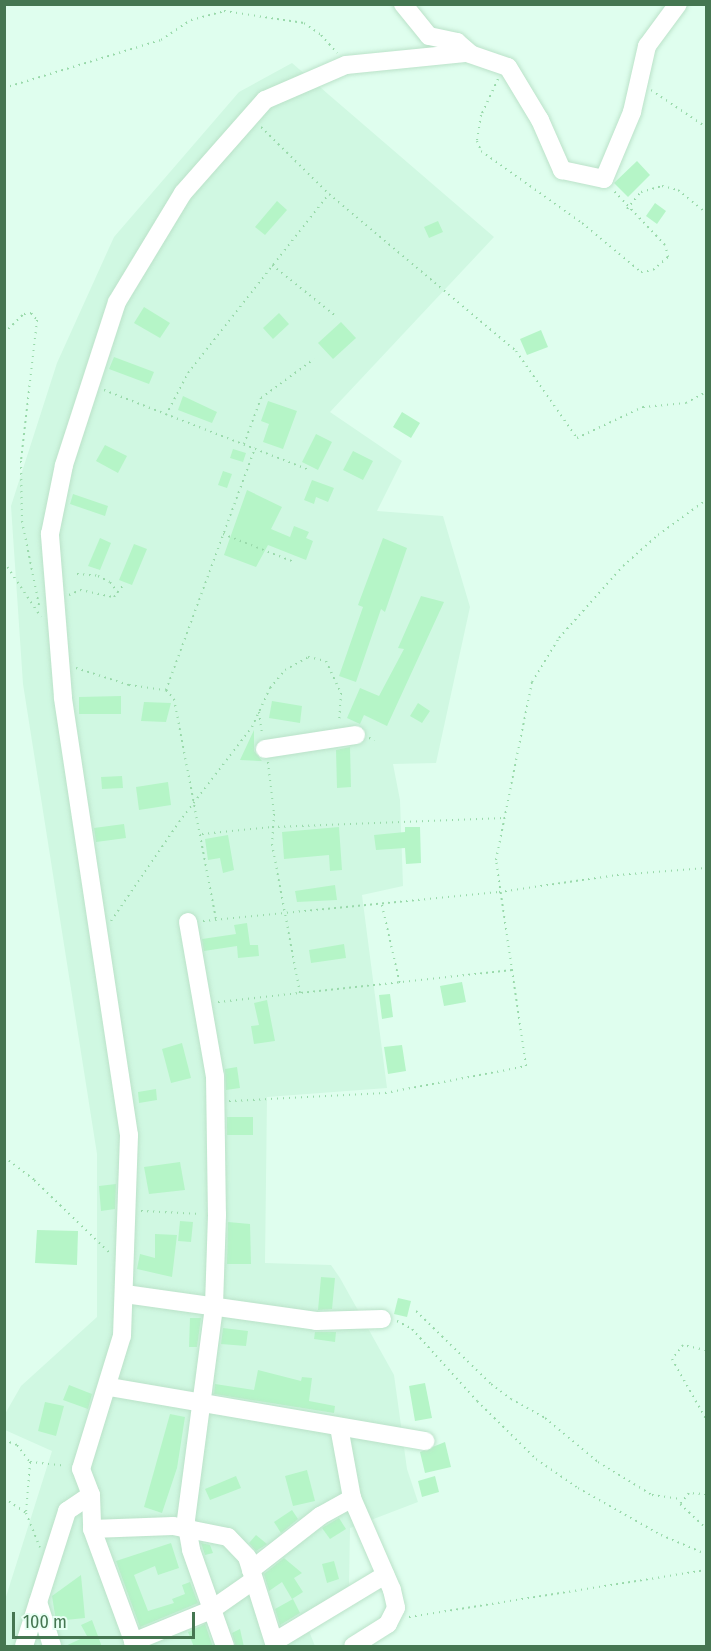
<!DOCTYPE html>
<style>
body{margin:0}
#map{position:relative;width:711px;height:1651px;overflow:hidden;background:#dffeee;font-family:"Fira Sans Condensed",sans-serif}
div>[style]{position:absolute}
.residential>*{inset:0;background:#d0f8e2}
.building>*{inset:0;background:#b5f5c7}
.path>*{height:2px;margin-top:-1px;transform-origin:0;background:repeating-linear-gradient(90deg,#99d9aa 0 1.5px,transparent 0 6px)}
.roads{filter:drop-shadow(0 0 2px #bbe2c9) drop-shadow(0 0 2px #bbe2c9)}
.minor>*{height:18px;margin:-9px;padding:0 9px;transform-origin:9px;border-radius:9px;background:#fff}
span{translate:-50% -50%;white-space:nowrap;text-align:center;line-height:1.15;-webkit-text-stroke:5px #e7fff3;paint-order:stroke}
.frame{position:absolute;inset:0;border:6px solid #457651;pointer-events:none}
.scale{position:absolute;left:12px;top:1612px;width:183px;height:27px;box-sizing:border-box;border:3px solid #457651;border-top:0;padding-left:8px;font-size:18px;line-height:21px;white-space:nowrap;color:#457651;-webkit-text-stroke:4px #e7fff3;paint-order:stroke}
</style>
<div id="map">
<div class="residential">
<div style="clip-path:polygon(292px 63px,494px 237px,330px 412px,402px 461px,377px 511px,443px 516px,470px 607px,436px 763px,393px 764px,400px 800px,403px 886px,362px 895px,387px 1088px,267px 1097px,265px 1263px,331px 1265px,340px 1278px,394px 1375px,407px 1469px,418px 1502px,350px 1528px,349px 1586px,303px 1616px,315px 1646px,5px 1646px,5px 1600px,52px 1451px,5px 1430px,5px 1414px,21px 1386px,97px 1317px,97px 1154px,23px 684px,11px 506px,57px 363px,114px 237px,239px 92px)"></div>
</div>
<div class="building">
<div style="clip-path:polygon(637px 161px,650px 175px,628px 197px,614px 183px)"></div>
<div style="clip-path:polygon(277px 201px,287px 210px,265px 235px,255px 227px)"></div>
<div style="clip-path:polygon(655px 203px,666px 211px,657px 224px,646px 216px)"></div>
<div style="clip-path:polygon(438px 221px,443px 232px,429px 238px,424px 227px)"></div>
<div style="clip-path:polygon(144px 307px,170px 323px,160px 338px,134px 323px)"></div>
<div style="clip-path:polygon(279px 313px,289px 324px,273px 339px,263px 328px)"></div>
<div style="clip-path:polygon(341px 322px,356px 338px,333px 359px,318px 343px)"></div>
<div style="clip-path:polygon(541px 330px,548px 347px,527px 355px,520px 339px)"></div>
<div style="clip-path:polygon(114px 357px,154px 372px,149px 384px,109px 369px)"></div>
<div style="clip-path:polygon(183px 396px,217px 412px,212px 423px,178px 410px)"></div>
<div style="clip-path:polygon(268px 401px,297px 411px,283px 449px,263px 442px,269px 424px,261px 421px)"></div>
<div style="clip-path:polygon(402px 412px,420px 423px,411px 438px,393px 427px)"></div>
<div style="clip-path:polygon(316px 434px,332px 442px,318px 470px,302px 462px)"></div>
<div style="clip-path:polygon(105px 445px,127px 456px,118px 473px,96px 461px)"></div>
<div style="clip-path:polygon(233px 449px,246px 453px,243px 462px,230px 458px)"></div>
<div style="clip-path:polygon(353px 451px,373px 461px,363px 480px,343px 470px)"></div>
<div style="clip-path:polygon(223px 471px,232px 474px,227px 488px,218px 485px)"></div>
<div style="clip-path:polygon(312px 480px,334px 488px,328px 502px,316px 497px,314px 504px,304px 500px)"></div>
<div style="clip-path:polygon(247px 490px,282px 507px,271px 529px,290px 537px,294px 526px,309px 532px,306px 538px,313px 541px,306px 560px,268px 545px,256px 567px,224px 555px)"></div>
<div style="clip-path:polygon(73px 494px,108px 506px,105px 516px,70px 504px)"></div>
<div style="clip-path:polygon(100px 538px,111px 543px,100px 570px,88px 566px)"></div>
<div style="clip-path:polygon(383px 538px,407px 548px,385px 612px,381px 609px,356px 682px,339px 676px,363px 607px,358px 605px)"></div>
<div style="clip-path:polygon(134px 544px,147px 549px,132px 585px,119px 580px)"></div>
<div style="clip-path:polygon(421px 596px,444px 602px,387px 726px,364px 715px,360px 724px,347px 718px,360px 688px,379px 696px,404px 649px,398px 648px)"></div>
<div style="clip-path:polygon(121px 696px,121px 714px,79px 714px,79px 697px)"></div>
<div style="clip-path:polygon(272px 701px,302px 706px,300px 723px,269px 718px)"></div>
<div style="clip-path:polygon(144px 702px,171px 703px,166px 722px,141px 721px)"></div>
<div style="clip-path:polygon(418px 703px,430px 711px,422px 723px,410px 716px)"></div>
<div style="clip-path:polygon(254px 730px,254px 751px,262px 761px,240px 760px)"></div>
<div style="clip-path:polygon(350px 747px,351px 787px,337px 788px,336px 750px)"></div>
<div style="clip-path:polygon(122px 776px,123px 788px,102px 789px,101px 777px)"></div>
<div style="clip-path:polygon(168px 782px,171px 805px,139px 810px,136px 787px)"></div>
<div style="clip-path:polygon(124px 824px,126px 838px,96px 842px,94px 828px)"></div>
<div style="clip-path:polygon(339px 827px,342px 870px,330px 871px,329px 855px,284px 859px,282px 832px)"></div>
<div style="clip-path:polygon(405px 827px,420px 827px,421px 863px,406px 864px,405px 848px,376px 850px,374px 835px,405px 832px)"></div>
<div style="clip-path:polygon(228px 835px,234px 870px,223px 873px,220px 858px,208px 860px,205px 839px)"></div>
<div style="clip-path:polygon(335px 885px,337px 900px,297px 902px,295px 891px)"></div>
<div style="clip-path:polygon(247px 923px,250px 945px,258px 945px,259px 956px,238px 958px,237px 946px,204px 951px,202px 939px,236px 934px,234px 925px)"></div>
<div style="clip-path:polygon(344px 944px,346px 958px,311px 963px,309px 950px)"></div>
<div style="clip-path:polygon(462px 982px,466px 1002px,444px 1006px,440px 986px)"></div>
<div style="clip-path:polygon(390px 994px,393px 1017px,382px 1019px,379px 995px)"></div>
<div style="clip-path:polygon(267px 1000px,275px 1041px,254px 1044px,251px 1026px,259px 1025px,254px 1003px)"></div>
<div style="clip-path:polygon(182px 1043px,191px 1078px,171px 1083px,162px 1049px)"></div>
<div style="clip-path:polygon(402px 1045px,406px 1071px,388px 1074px,384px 1047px)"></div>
<div style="clip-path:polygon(237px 1067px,240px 1088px,226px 1090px,225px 1069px)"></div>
<div style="clip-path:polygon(156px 1089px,157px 1100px,139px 1103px,138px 1092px)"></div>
<div style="clip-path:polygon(227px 1117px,253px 1117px,253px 1135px,227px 1135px)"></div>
<div style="clip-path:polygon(180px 1162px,185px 1190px,149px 1194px,144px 1167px)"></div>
<div style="clip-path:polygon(116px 1184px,115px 1209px,101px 1211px,99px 1186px)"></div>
<div style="clip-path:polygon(180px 1221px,193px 1222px,191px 1242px,178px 1241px)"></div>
<div style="clip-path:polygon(228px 1222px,250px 1224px,251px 1264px,227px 1264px)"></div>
<div style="clip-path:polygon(37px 1230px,78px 1231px,77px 1265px,35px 1263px)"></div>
<div style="clip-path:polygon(155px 1234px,177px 1235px,172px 1277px,137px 1269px,140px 1254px,155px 1258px)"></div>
<div style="clip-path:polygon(321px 1277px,335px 1278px,332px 1309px,318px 1310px)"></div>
<div style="clip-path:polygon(398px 1298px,411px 1301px,407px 1317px,394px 1314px)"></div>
<div style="clip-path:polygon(190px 1318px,201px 1318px,197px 1347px,189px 1347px)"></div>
<div style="clip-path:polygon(223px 1328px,248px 1331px,246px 1346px,221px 1344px)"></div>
<div style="clip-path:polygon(315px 1332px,336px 1332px,335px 1342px,314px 1339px)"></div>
<div style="clip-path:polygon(258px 1370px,301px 1381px,302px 1377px,312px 1378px,309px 1401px,335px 1406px,334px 1413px,214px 1394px,215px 1384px,254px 1390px)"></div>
<div style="clip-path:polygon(425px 1383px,432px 1418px,415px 1421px,409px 1386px)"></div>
<div style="clip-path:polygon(69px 1385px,92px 1394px,88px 1409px,63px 1400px)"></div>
<div style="clip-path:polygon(45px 1402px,64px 1406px,56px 1436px,38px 1431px)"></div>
<div style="clip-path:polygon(170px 1414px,185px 1417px,177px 1468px,162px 1513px,144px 1507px)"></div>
<div style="clip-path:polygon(445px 1442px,451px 1467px,425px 1473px,420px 1452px)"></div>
<div style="clip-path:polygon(307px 1470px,315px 1501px,293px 1506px,285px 1476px)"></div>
<div style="clip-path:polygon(236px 1476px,241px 1488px,210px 1500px,205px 1489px)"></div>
<div style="clip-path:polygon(435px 1476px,439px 1492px,422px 1497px,418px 1481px)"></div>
<div style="clip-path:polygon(292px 1510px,298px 1519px,281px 1533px,274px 1522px)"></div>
<div style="clip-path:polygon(339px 1518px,346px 1529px,330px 1539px,322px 1528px)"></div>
<div style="clip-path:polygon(256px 1535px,267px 1544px,256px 1551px,249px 1543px)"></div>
<div style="clip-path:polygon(171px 1543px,179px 1568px,158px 1575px,155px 1566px,134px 1575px,148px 1611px,174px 1603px,172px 1599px,185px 1594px,182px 1585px,190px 1582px,198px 1603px,140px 1627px,116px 1561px)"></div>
<div style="clip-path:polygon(201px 1543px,210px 1545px,213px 1553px,205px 1555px)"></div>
<div style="clip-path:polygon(284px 1558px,302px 1573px,294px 1578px,303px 1592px,292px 1599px,282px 1582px,269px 1591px,264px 1574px)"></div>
<div style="clip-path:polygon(334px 1561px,339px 1579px,327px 1583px,322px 1564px)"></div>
<div style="clip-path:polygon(81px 1575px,85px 1618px,56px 1621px,52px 1596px)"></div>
<div style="clip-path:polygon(293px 1599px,300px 1613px,280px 1625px,275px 1609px)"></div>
<div style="clip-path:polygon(92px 1620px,102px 1647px,63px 1647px,87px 1636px,81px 1625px)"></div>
<div style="clip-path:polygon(205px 1624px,213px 1647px,194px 1647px,188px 1632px)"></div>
<div style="clip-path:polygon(240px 1629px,244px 1647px,236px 1647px,232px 1633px)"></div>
</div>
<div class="path">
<div style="left:498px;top:79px;width:40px;rotate:115deg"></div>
<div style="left:481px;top:115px;width:26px;rotate:99deg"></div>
<div style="left:477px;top:141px;width:11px;rotate:68deg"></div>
<div style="left:481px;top:151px;width:124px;rotate:35.5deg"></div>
<div style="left:582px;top:223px;width:77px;rotate:39.7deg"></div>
<div style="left:641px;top:272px;width:12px;rotate:-9deg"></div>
<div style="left:653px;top:270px;width:20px;rotate:-41deg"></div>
<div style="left:668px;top:257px;width:12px;rotate:-104deg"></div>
<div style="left:665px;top:245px;width:77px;rotate:-133.4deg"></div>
<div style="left:4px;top:88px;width:164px;rotate:-17deg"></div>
<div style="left:161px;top:40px;width:36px;rotate:-34deg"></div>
<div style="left:191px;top:20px;width:34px;rotate:-15deg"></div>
<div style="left:224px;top:11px;width:81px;rotate:8.5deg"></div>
<div style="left:304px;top:23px;width:21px;rotate:35deg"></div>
<div style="left:321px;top:35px;width:24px;rotate:48deg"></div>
<div style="left:651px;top:90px;width:66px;rotate:33.9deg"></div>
<div style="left:261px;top:127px;width:95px;rotate:44.6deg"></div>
<div style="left:329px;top:194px;width:244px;rotate:40deg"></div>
<div style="left:516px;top:351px;width:106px;rotate:55deg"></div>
<div style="left:577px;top:438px;width:73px;rotate:-25.2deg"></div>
<div style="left:643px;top:407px;width:43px;rotate:-5.3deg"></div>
<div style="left:686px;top:403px;width:23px;rotate:-29deg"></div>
<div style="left:627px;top:209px;width:22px;rotate:-51deg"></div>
<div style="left:641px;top:192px;width:22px;rotate:-16deg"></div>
<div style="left:662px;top:186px;width:16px;rotate:14deg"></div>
<div style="left:678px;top:190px;width:36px;rotate:39deg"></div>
<div style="left:272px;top:265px;width:83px;rotate:38.7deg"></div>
<div style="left:4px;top:333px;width:28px;rotate:-44deg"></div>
<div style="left:24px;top:314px;width:7px;rotate:-8deg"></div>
<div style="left:31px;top:313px;width:9px;rotate:49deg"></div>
<div style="left:37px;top:320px;width:142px;rotate:96.5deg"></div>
<div style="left:21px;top:461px;width:60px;rotate:89deg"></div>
<div style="left:22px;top:521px;width:86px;rotate:78.6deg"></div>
<div style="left:104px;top:390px;width:218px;rotate:21.3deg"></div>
<div style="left:166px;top:415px;width:47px;rotate:-62.4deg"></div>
<div style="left:188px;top:373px;width:228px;rotate:-51.8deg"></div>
<div style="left:244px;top:444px;width:49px;rotate:-69.7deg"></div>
<div style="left:261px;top:398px;width:66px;rotate:-36.3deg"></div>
<div style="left:223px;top:534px;width:76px;rotate:21.5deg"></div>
<div style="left:4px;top:562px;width:66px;rotate:56.1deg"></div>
<div style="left:77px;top:574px;width:21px;rotate:5deg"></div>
<div style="left:98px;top:576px;width:13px;rotate:27deg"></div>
<div style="left:110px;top:582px;width:15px;rotate:53deg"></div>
<div style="left:69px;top:595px;width:12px;rotate:-24deg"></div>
<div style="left:80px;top:590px;width:35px;rotate:12deg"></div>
<div style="left:114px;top:597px;width:16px;rotate:-52deg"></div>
<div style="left:76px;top:668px;width:56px;rotate:17.8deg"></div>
<div style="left:129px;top:685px;width:37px;rotate:8deg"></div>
<div style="left:166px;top:690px;width:12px;rotate:48deg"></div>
<div style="left:174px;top:699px;width:225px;rotate:79.2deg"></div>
<div style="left:166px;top:690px;width:258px;rotate:-69.8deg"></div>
<div style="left:259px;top:712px;width:21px;rotate:82deg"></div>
<div style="left:369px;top:738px;width:6px;rotate:18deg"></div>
<div style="left:268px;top:762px;width:52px;rotate:83.4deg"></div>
<div style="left:274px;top:814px;width:30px;rotate:94deg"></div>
<div style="left:272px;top:844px;width:153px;rotate:79.4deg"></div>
<div style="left:202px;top:834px;width:70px;rotate:-5.7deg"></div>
<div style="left:272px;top:827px;width:233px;rotate:-2.2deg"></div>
<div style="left:382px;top:905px;width:81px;rotate:77.2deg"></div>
<div style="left:111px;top:921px;width:120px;rotate:-55.5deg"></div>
<div style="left:179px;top:822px;width:120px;rotate:-52.5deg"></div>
<div style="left:252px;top:727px;width:43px;rotate:-65.2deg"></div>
<div style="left:270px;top:688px;width:23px;rotate:-50deg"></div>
<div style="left:285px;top:670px;width:26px;rotate:-29deg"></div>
<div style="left:308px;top:657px;width:18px;rotate:13deg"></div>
<div style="left:326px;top:661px;width:35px;rotate:65deg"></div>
<div style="left:341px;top:693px;width:29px;rotate:94deg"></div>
<div style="left:203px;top:921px;width:297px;rotate:-5.6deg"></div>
<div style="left:499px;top:892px;width:119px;rotate:-8.2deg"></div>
<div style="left:617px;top:875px;width:89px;rotate:-4.5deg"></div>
<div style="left:218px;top:1002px;width:298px;rotate:-6.2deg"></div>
<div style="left:229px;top:1101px;width:156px;rotate:-2.9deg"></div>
<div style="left:385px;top:1093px;width:144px;rotate:-10.8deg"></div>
<div style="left:526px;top:1066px;width:208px;rotate:-98.3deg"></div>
<div style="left:496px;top:860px;width:182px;rotate:-78.6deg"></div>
<div style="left:532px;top:682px;width:52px;rotate:-58.5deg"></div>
<div style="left:559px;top:638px;width:96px;rotate:-48.4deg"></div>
<div style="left:623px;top:566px;width:47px;rotate:-41.5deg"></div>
<div style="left:658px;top:535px;width:59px;rotate:-36.1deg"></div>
<div style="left:4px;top:1157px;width:38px;rotate:37deg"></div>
<div style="left:34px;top:1180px;width:107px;rotate:43.9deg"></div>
<div style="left:141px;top:1211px;width:60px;rotate:2.9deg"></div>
<div style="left:416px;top:1311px;width:105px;rotate:44.2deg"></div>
<div style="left:491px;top:1384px;width:25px;rotate:37deg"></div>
<div style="left:511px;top:1399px;width:39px;rotate:29deg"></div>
<div style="left:545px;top:1418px;width:69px;rotate:39.7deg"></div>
<div style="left:598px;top:1462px;width:63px;rotate:31.4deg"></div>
<div style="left:652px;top:1495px;width:29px;rotate:8deg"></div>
<div style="left:397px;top:1321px;width:17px;rotate:28deg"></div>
<div style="left:412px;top:1329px;width:97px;rotate:47.9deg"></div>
<div style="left:477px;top:1401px;width:83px;rotate:44.5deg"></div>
<div style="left:536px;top:1459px;width:51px;rotate:34.6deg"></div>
<div style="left:578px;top:1488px;width:95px;rotate:29.5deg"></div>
<div style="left:661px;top:1535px;width:49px;rotate:22.9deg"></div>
<div style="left:706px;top:1350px;width:24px;rotate:-168deg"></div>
<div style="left:683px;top:1345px;width:18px;rotate:128deg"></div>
<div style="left:672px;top:1359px;width:69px;rotate:60.5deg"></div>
<div style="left:4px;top:1440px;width:14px;rotate:21deg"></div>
<div style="left:17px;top:1445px;width:21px;rotate:53deg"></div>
<div style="left:30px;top:1462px;width:51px;rotate:94.5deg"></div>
<div style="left:30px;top:1462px;width:36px;rotate:6deg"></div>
<div style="left:706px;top:1494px;width:17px;rotate:-177deg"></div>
<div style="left:689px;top:1493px;width:14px;rotate:129deg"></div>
<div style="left:680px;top:1504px;width:35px;rotate:43deg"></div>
<div style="left:4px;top:1498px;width:27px;rotate:34deg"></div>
<div style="left:26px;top:1513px;width:37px;rotate:68deg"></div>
<div style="left:409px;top:1617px;width:301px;rotate:-9deg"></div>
</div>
<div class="roads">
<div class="minor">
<div style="left:403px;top:4px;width:41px;rotate:50.9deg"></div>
<div style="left:429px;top:36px;width:29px;rotate:12deg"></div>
<div style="left:457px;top:42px;width:18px;rotate:41deg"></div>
<div style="left:265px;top:749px;width:92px;rotate:-8.7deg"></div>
<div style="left:188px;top:922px;width:156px;rotate:80.1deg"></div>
<div style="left:215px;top:1076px;width:139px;rotate:89.2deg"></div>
<div style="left:217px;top:1215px;width:92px;rotate:91.9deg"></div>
<div style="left:214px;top:1307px;width:216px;rotate:97.5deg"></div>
<div style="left:186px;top:1521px;width:29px;rotate:80deg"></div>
<div style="left:191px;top:1550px;width:102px;rotate:70.5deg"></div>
<div style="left:125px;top:1294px;width:193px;rotate:8deg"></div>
<div style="left:316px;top:1321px;width:66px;rotate:-1.7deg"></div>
<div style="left:109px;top:1387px;width:321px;rotate:9.7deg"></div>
<div style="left:339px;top:1427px;width:72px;rotate:79.6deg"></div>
<div style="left:352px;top:1498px;width:100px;rotate:66.5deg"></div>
<div style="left:392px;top:1590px;width:18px;rotate:77deg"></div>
<div style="left:396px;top:1608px;width:18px;rotate:117deg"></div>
<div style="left:388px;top:1624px;width:41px;rotate:147.8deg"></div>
<div style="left:91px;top:1495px;width:34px;rotate:88deg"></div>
<div style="left:92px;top:1529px;width:125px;rotate:69.8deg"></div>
<div style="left:92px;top:1529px;width:81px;rotate:-2.1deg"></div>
<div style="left:173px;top:1526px;width:56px;rotate:11.3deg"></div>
<div style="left:228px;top:1537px;width:28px;rotate:46deg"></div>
<div style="left:247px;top:1557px;width:93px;rotate:72.5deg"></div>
<div style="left:251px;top:1570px;width:88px;rotate:-38deg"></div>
<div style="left:320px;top:1516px;width:37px;rotate:-29deg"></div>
<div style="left:38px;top:1602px;width:46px;rotate:72.3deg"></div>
<div style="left:133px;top:1642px;width:84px;rotate:-22.3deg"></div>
<div style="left:211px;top:1610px;width:52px;rotate:-34.9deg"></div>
<div style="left:274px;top:1642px;width:130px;rotate:-31.1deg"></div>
<div style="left:24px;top:1646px;width:142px;rotate:-72.3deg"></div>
<div style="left:67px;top:1511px;width:29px;rotate:-34deg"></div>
<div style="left:91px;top:1495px;width:28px;rotate:-111deg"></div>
<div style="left:81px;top:1469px;width:139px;rotate:-72.9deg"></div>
<div style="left:122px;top:1336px;width:201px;rotate:-88deg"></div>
<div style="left:129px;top:1135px;width:443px;rotate:-98.6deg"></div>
<div style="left:63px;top:697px;width:164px;rotate:-94.6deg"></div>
<div style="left:50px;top:534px;width:70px;rotate:-78.5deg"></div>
<div style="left:64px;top:465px;width:171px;rotate:-72deg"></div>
<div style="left:117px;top:302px;width:127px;rotate:-58.8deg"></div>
<div style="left:183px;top:193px;width:124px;rotate:-48.6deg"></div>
<div style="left:265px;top:100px;width:88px;rotate:-23.4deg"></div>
<div style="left:346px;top:65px;width:122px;rotate:-5.7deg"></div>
<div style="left:467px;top:53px;width:43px;rotate:18.9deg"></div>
<div style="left:508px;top:67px;width:62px;rotate:58.9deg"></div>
<div style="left:540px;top:120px;width:55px;rotate:66.3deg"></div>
<div style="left:562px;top:170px;width:43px;rotate:12.1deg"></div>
<div style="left:604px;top:179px;width:73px;rotate:-67.3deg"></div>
<div style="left:632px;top:112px;width:68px;rotate:-77.2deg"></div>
<div style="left:647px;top:46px;width:52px;rotate:-53.6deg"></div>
</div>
</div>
<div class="frame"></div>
<div class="scale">100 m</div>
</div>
